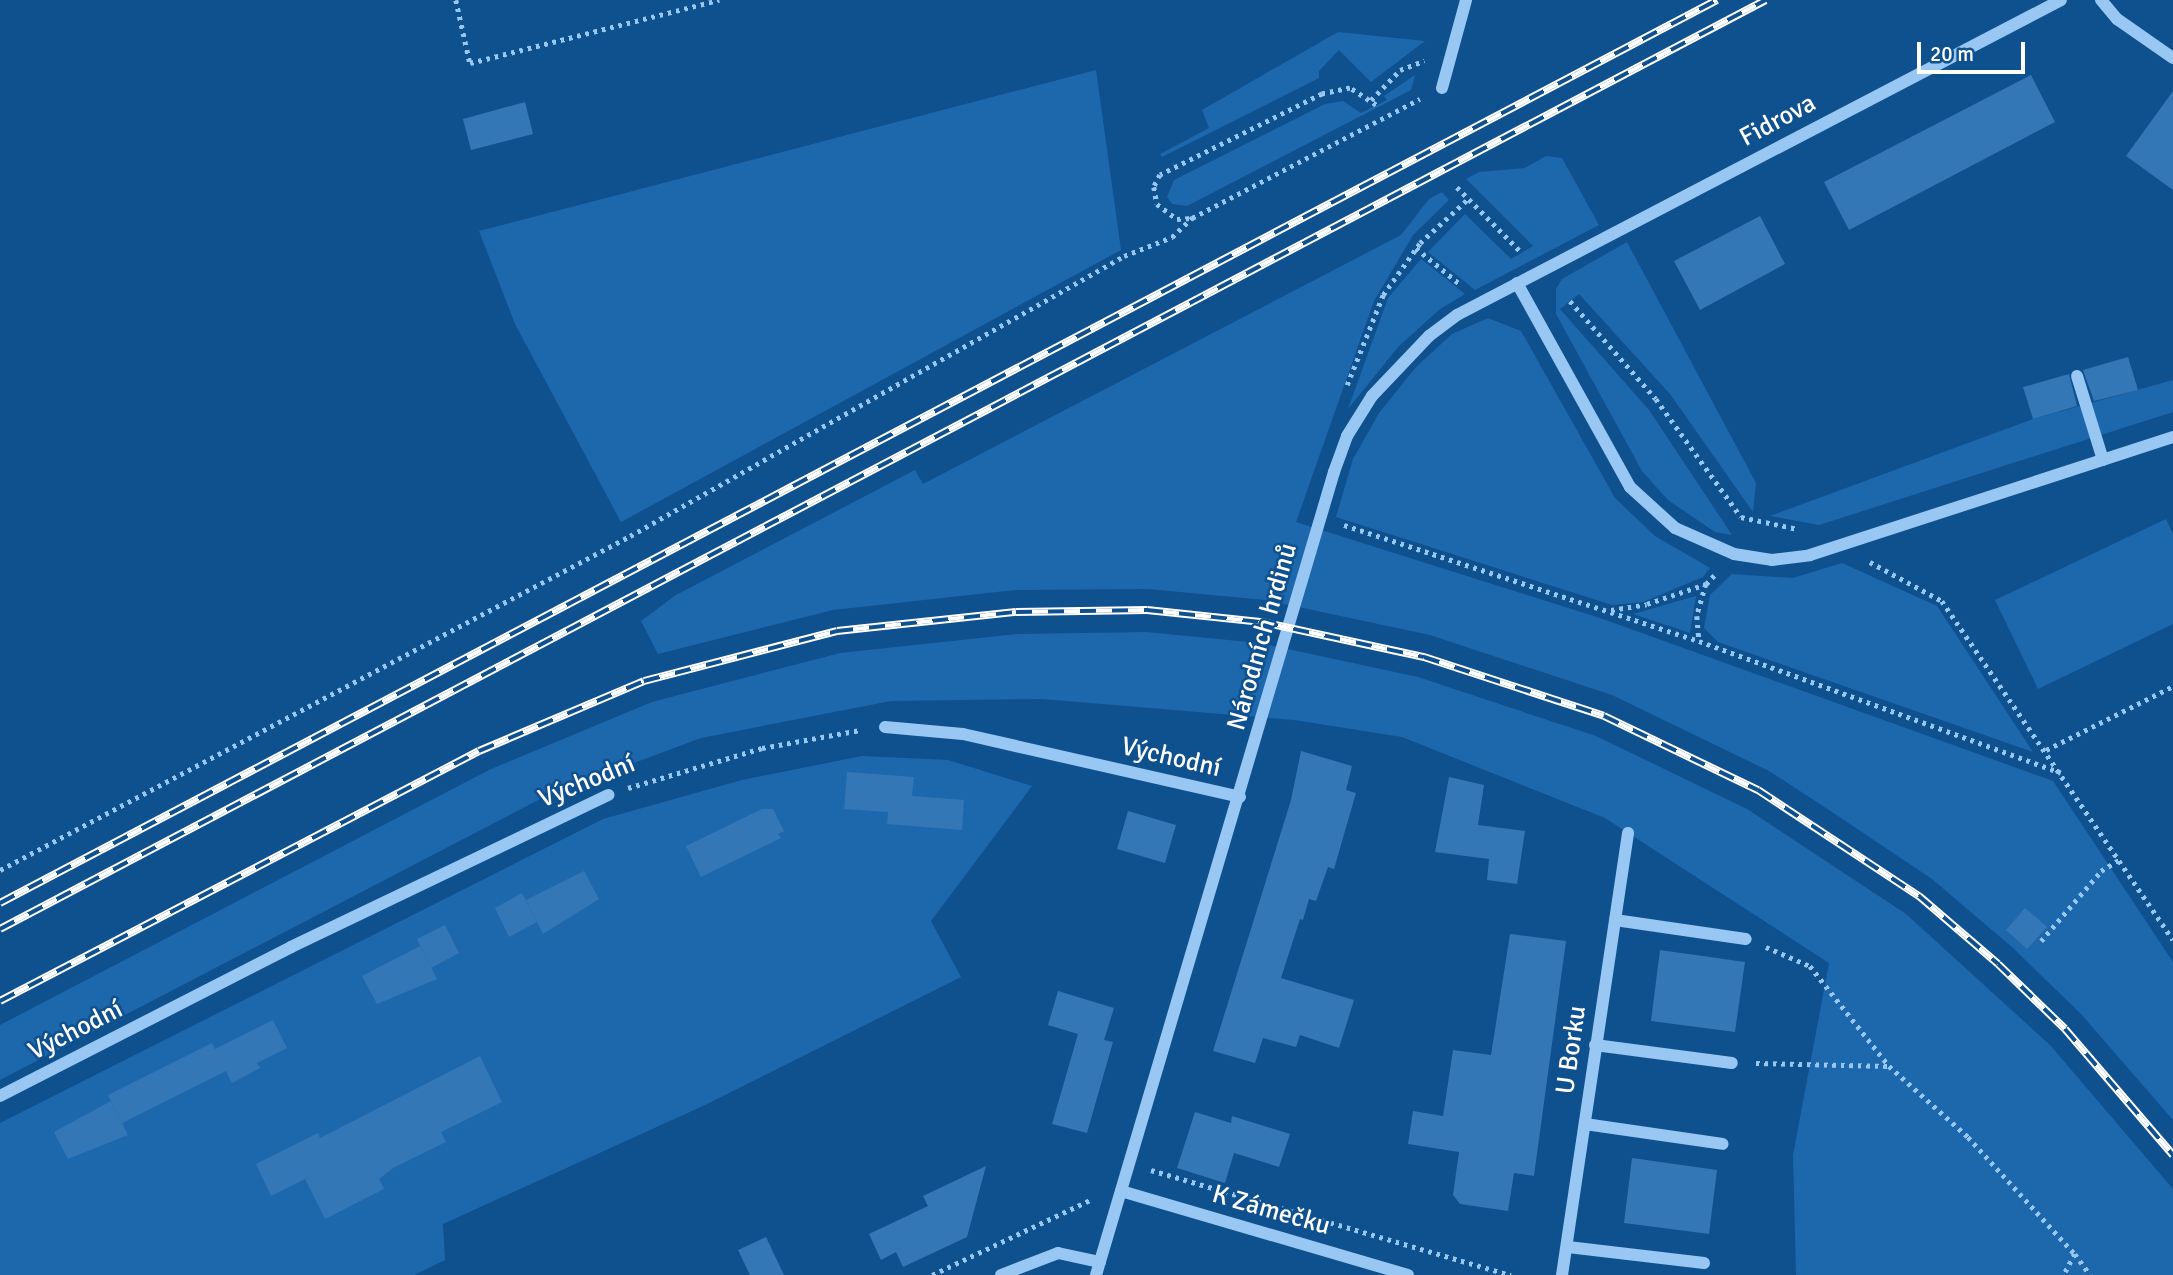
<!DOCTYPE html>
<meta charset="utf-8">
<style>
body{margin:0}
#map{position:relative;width:2173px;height:1275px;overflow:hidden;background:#0f508f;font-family:Signika,sans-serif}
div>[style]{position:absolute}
.green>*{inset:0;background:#1d68ad}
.building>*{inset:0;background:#3377b7}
.path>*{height:4.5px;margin-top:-2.25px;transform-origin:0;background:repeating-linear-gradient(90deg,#98c7f3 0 3.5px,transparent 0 8.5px)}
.minor>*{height:12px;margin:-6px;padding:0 6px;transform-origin:6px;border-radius:6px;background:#98c7f3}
.rail>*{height:8px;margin-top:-4px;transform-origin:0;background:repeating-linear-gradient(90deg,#0f508f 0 16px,#fff 0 32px);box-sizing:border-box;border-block:2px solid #fff}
span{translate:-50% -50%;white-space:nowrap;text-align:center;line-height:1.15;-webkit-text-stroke:5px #0f508f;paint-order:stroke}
.street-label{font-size:26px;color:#fff}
.scale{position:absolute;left:1917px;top:42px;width:108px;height:32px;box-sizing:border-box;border:4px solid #fff;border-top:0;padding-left:9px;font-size:21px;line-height:24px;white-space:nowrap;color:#fff;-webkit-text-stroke:5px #0f508f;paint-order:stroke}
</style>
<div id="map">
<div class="green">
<div style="clip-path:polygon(1338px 32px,1425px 41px,1371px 82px,1339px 50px,1319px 71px,1319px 78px,1162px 157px,1160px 154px,1209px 128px,1202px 110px)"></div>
<div style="clip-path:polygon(1096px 70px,1121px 250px,621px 522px,515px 324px,479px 231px)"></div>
<div style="clip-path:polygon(1415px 75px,1411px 90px,1187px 206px,1172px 204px,1167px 197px,1174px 180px,1325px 104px,1343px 101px,1361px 113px,1387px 100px,1384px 96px)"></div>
<div style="clip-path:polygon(1546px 156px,1562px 158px,1599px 225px,1475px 290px,1428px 252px,1465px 214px,1511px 259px,1533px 246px,1466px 179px,1479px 172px,1525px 168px)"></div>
<div style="clip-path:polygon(1442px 192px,1449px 200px,1413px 235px,1374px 301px,1296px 522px,1600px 618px,2053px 781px,2173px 962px,2173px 1120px,2081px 1014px,2013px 948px,1932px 879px,1832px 812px,1769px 771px,1612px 695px,1430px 635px,1265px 600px,1148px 589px,1015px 590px,833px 610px,658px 654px,641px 621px,676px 595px,915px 470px,923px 484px,1401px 235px,1429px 199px)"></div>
<div style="clip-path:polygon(1627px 242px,1756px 483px,1753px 512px,1670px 394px,1579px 294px,1560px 309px,1649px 410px,1732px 535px,1715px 532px,1668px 500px,1642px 471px,1556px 314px,1556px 289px,1562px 279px)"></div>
<div style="clip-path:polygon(1421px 259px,1465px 294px,1440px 309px,1398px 347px,1348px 409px,1388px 298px)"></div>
<div style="clip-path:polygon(1488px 318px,1521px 331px,1615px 498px,1655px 536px,1710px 568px,1703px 577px,1643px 602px,1612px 605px,1336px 517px,1353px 459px,1379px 413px,1416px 367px,1452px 334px)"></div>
<div style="clip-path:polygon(2173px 380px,2173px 412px,1819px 525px,1770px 516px,2033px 419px)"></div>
<div style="clip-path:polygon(2166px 519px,2173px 534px,2173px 624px,2038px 689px,1995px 600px)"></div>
<div style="clip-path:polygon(1842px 563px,1937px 606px,2033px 752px,1718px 642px,1704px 628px,1710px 595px,1732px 574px,1793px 578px)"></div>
<div style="clip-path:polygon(1696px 596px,1690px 633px,1633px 614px)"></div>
<div style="clip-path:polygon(1146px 632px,1259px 643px,1418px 677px,1596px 736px,1747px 809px,1906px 914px,2050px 1045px,2173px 1189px,2173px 1275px,1796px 1275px,1793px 1155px,1829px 963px,1605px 818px,1402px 737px,1294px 720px,1043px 699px,891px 701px,701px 738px,548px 795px,0 1080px,0 1025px,489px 770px,652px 702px,840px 653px,1017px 634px)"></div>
<div style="clip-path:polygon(862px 756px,948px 760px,1032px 786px,931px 921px,961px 977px,703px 1106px,443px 1224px,445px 1260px,414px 1275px,0 1275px,0 1123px,603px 819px,742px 780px)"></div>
</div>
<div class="building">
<div style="clip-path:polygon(2031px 75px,2055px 122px,1849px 230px,1824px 182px)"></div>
<div style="clip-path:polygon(2173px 91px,2173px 190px,2126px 156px)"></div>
<div style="clip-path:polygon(525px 102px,533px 134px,471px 150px,463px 119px)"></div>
<div style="clip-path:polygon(1760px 216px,1785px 264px,1700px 310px,1674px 261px)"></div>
<div style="clip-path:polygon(2128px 357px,2138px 390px,2094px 401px,2083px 370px)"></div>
<div style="clip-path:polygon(2069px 374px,2077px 406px,2033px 419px,2023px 387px)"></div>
<div style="clip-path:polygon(1301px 751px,1352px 766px,1346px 790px,1356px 793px,1334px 869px,1328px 867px,1316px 901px,1309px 899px,1303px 920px,1300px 919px,1281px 978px,1354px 1000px,1339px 1048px,1300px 1035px,1296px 1047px,1263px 1038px,1255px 1063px,1213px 1051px,1291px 800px)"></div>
<div style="clip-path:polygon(847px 772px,914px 777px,912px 796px,964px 800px,962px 830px,887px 824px,888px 812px,844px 809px)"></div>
<div style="clip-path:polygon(1449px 777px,1484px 785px,1478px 825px,1525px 831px,1517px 884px,1487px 880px,1489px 859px,1435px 852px)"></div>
<div style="clip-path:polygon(762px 809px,773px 809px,784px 831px,778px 834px,781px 838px,701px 877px,686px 846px)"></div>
<div style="clip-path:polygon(1128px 811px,1176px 825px,1165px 863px,1117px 849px)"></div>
<div style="clip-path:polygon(584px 871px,599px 899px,543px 934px,526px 900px)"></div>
<div style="clip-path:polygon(522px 893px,537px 922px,509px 937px,495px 908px)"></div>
<div style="clip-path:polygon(2025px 908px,2047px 927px,2027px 949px,2006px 930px)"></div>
<div style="clip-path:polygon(445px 925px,459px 953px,431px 968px,417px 939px)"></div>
<div style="clip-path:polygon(1510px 934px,1566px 941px,1534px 1176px,1514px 1173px,1508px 1211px,1460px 1204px,1453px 1195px,1459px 1152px,1408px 1144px,1413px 1111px,1443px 1116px,1453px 1050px,1491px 1055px)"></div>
<div style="clip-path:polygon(420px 946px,437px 979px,377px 1004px,362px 976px)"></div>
<div style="clip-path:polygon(1660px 950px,1745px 962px,1735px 1032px,1651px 1021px)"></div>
<div style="clip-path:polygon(1058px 991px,1114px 1008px,1104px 1040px,1113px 1042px,1087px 1133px,1052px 1124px,1078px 1034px,1048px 1025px)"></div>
<div style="clip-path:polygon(273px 1020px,287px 1048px,257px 1063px,260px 1068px,232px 1083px,226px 1071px,122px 1123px,108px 1095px,212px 1043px,215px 1049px)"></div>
<div style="clip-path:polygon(480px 1056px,502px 1102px,441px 1132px,446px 1142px,393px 1168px,379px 1179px,384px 1189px,325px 1219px,305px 1179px,271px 1196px,256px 1164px,318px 1133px,320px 1138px)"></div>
<div style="clip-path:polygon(111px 1101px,128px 1135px,68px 1159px,54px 1132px)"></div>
<div style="clip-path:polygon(1195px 1112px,1231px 1123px,1232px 1116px,1290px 1134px,1279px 1167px,1234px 1153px,1225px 1183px,1177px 1168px)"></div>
<div style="clip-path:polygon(1632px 1158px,1717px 1170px,1709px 1234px,1624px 1223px)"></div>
<div style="clip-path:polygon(986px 1166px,967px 1237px,903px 1267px,896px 1252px,881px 1260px,869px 1234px,928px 1206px,923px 1196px)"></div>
<div style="clip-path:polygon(766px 1237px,784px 1275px,750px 1275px,738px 1250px)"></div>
</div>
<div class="path">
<div style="left:456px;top:0;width:65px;rotate:77.5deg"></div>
<div style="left:470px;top:63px;width:257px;rotate:-14.2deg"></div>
<div style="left:1371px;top:100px;width:42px;rotate:-46deg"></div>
<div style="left:1400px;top:70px;width:26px;rotate:-21deg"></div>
<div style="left:1376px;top:105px;width:31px;rotate:-147deg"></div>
<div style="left:1350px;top:88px;width:29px;rotate:168deg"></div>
<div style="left:1322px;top:94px;width:181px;rotate:153.4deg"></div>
<div style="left:1160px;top:175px;width:13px;rotate:117deg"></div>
<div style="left:1154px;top:187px;width:17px;rotate:80deg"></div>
<div style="left:1157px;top:204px;width:25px;rotate:37deg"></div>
<div style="left:1177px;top:219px;width:15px;rotate:-4deg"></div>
<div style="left:1192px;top:218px;width:257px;rotate:-27.6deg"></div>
<div style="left:1457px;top:187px;width:91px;rotate:45.4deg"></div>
<div style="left:1416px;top:248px;width:58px;rotate:39.4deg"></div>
<div style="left:1570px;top:301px;width:130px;rotate:48.7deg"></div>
<div style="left:1656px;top:399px;width:145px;rotate:54.2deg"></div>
<div style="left:1741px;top:517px;width:58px;rotate:11.9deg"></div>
<div style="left:1347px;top:385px;width:97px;rotate:-68.2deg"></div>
<div style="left:1383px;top:295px;width:64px;rotate:-54.6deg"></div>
<div style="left:1420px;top:243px;width:65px;rotate:-42.5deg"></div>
<div style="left:1344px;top:525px;width:373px;rotate:18.1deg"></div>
<div style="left:1699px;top:641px;width:385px;rotate:20deg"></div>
<div style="left:1870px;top:562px;width:82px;rotate:28.4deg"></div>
<div style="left:1942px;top:601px;width:410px;rotate:55.7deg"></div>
<div style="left:1706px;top:584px;width:16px;rotate:-47deg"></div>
<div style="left:1611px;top:610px;width:36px;rotate:-9deg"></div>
<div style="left:1647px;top:604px;width:62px;rotate:-18.7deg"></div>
<div style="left:1706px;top:584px;width:33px;rotate:106deg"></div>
<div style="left:1697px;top:616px;width:25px;rotate:85deg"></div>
<div style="left:2046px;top:750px;width:142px;rotate:-26.7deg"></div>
<div style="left:628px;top:788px;width:140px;rotate:-16.6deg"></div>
<div style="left:762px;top:748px;width:100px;rotate:-10.4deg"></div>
<div style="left:0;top:870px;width:713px;rotate:-27.93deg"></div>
<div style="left:630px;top:536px;width:568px;rotate:-29.54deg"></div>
<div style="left:1124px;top:256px;width:52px;rotate:-21.6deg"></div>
<div style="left:1172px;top:237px;width:28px;rotate:-44deg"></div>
<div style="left:2041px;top:941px;width:92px;rotate:-49.4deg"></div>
<div style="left:2101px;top:871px;width:22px;rotate:-32deg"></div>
<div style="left:1766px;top:947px;width:48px;rotate:23.4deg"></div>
<div style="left:1810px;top:966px;width:127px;rotate:51.7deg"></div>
<div style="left:1756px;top:1063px;width:133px;rotate:1.3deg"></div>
<div style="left:1889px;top:1066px;width:106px;rotate:41.9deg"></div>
<div style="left:1968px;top:1137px;width:159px;rotate:47.6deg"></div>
<div style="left:2075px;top:1254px;width:24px;rotate:118deg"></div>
<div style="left:1151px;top:1170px;width:375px;rotate:16.3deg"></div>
<div style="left:2075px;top:1254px;width:26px;rotate:54deg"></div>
<div style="left:932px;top:1275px;width:175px;rotate:-25.4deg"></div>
</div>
<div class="minor">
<div style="left:2101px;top:0;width:25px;rotate:50deg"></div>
<div style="left:2117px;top:19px;width:68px;rotate:34.9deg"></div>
<div style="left:1442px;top:88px;width:91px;rotate:-74.7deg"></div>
<div style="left:1517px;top:283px;width:233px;rotate:61deg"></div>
<div style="left:1630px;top:487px;width:61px;rotate:42.3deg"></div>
<div style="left:1675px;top:528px;width:64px;rotate:23.8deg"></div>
<div style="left:1734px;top:554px;width:38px;rotate:9deg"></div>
<div style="left:1772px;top:560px;width:38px;rotate:-7deg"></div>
<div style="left:1810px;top:555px;width:382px;rotate:-18deg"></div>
<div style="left:2077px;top:376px;width:88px;rotate:72.8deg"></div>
<div style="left:885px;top:727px;width:78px;rotate:5.1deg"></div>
<div style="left:963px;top:734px;width:284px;rotate:12.8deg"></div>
<div style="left:1615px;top:920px;width:132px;rotate:8.3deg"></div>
<div style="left:1595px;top:1045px;width:138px;rotate:7.5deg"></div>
<div style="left:0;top:1096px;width:327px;rotate:-27.1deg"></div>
<div style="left:291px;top:947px;width:352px;rotate:-25.6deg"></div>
<div style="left:1585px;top:1124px;width:139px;rotate:8.2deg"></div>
<div style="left:1121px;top:1191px;width:299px;rotate:16.3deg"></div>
<div style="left:1568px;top:1247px;width:137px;rotate:6.7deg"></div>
<div style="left:1001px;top:1275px;width:61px;rotate:-21.1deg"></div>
<div style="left:1058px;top:1253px;width:43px;rotate:12.1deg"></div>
<div style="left:1096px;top:1275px;width:838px;rotate:-73.49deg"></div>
<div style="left:1334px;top:472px;width:38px;rotate:-70deg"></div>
<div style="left:1347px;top:436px;width:47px;rotate:-58deg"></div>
<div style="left:1372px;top:396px;width:83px;rotate:-46.5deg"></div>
<div style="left:1429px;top:336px;width:35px;rotate:-37deg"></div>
<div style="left:1457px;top:315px;width:681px;rotate:-27.54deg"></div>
<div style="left:1562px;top:1275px;width:447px;rotate:-81.5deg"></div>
</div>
<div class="rail">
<div style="left:0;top:903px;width:1940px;rotate:-27.74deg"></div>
<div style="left:0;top:929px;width:1995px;rotate:-27.75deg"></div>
<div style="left:0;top:1001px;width:540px;rotate:-27.56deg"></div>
<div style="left:479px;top:751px;width:179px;rotate:-23deg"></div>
<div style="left:644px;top:681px;width:199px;rotate:-14.5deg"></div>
<div style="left:837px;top:631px;width:180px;rotate:-6.1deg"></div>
<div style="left:1016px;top:612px;width:131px;rotate:-0.9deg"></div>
<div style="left:1147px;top:610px;width:116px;rotate:6deg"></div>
<div style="left:1262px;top:622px;width:166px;rotate:12.2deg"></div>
<div style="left:1424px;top:657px;width:189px;rotate:18.1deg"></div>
<div style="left:1604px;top:716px;width:171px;rotate:25.7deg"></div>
<div style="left:1758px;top:790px;width:193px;rotate:33.4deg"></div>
<div style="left:1919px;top:896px;width:104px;rotate:40.7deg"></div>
<div style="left:1998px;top:964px;width:93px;rotate:44.1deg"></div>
<div style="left:2065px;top:1029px;width:166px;rotate:49.4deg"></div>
</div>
<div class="street-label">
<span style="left:1778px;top:121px;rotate:-28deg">Fidrova</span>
<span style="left:1263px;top:637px;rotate:-74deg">Národních hrdinů</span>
<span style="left:1171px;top:758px;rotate:13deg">Východní</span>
<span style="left:587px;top:782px;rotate:-22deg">Východní</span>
<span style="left:76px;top:1031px;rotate:-27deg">Východní</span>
<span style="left:1572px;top:1050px;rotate:-82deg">U Borku</span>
<span style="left:1271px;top:1211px;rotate:16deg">K Zámečku</span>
</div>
<div class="scale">20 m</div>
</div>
